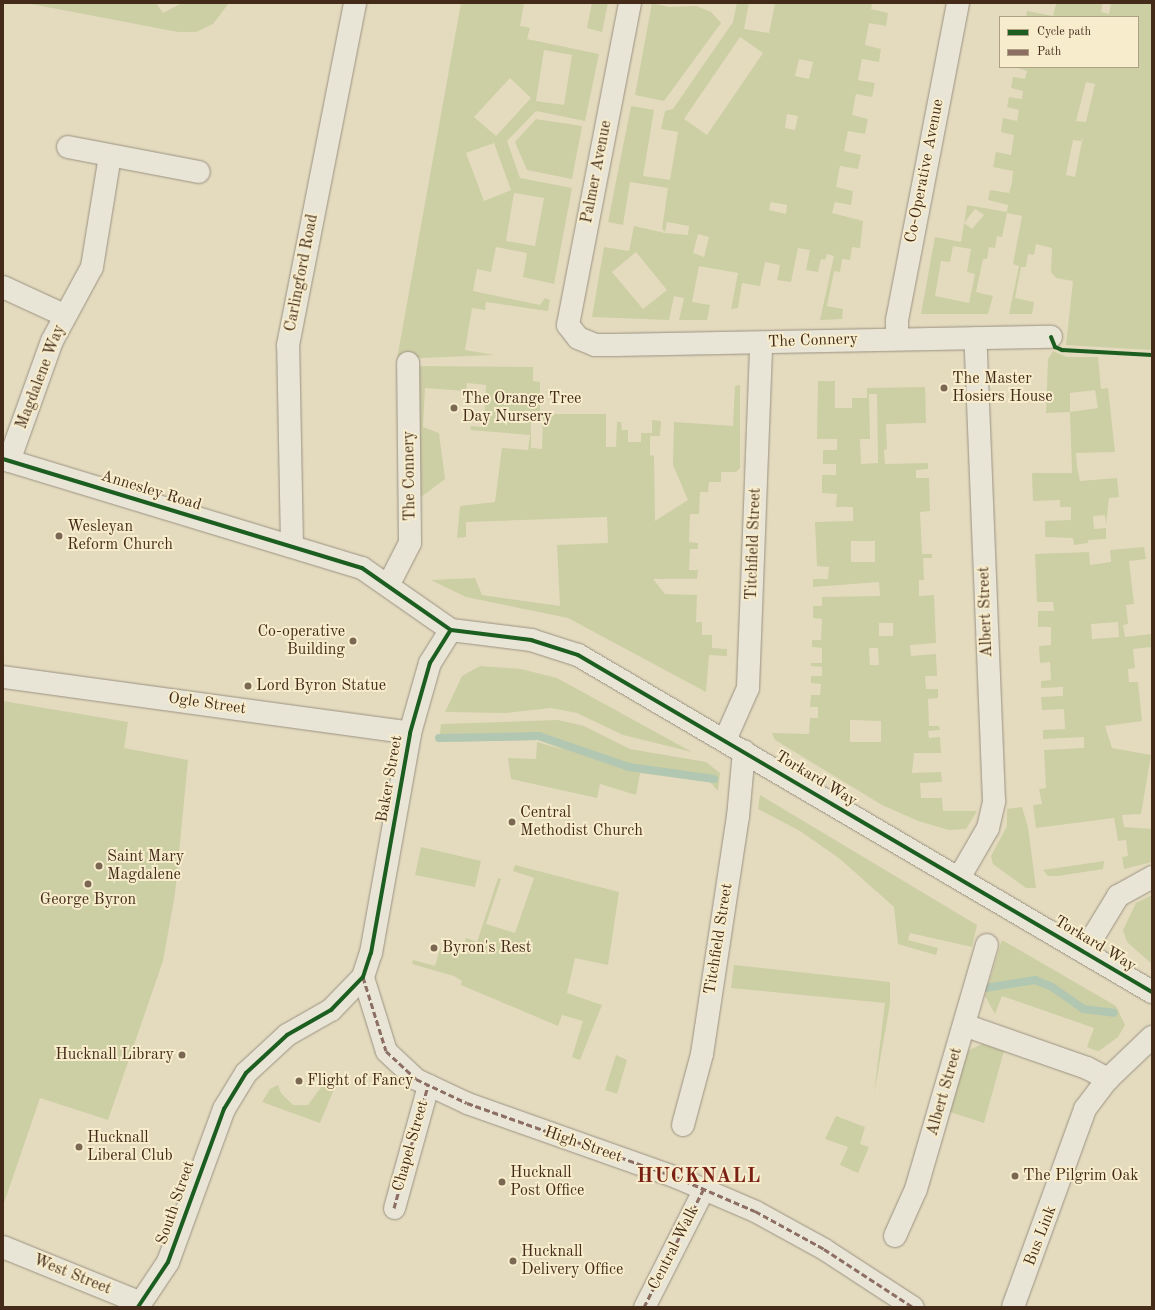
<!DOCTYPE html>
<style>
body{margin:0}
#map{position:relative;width:1155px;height:1310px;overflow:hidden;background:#e4dbbf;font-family:"Old Standard TT",serif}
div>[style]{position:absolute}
.green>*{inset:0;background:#cccea4}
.stream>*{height:8px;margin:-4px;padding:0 4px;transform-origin:4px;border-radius:4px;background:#b1c7b2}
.roads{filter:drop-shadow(0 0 1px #9b9281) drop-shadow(0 0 1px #9b9281)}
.pedestrian>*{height:21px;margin:-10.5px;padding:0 10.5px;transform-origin:10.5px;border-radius:10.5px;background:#e8e4d6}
.minor>*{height:22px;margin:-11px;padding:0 11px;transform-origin:11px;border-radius:11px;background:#e8e4d6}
.tertiary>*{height:22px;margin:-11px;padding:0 11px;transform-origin:11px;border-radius:11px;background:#e8e4d6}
.quiet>*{height:3px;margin-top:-1.5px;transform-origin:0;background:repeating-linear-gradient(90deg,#8d6e63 0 6px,transparent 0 9px)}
.cycleway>*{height:4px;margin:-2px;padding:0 2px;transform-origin:2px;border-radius:2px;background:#1b5e20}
.dots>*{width:11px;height:11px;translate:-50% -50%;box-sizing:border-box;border:2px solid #f7edcc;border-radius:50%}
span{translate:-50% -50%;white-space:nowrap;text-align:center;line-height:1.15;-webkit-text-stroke:4px #f7edcc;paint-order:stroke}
.street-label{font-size:16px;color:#432a19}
.poi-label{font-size:16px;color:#432a19}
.left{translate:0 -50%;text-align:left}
.right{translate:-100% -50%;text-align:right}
.district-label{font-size:20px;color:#7a1f14;font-weight:700;letter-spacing:1px}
.frame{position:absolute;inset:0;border:4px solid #432a19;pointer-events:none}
.legend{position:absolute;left:999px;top:16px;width:140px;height:52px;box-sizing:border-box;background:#f7edcc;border:1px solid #af9f84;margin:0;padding:5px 7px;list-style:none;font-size:12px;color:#432a19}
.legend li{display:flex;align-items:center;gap:8px;height:20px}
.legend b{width:20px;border:1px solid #af9f84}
</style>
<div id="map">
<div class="green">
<div style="clip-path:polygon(26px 3px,156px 3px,163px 13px,182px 3px,229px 3px,213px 24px,196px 32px,178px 32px)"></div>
<div style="clip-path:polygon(evenodd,461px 3px,524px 3px,520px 26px,530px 28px,527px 39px,599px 54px,585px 121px,536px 111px,507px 141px,520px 178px,572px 188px,554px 284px,523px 277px,527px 253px,496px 247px,491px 272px,477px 269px,473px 291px,540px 305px,545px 298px,550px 300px,548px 311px,486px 302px,485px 310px,472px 308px,465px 350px,495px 355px,397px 359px,461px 3px,544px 50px,572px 55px,564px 105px,536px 101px,544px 50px,461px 3px,510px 78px,531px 98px,496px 136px,474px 117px,510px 78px,461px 3px,494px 143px,511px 190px,484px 201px,466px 153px,494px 143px,461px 3px,514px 193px,544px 198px,535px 246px,506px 241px,514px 193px)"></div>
<div style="clip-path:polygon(592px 3px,608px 3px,602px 32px,587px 28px)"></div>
<div style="clip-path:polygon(652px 3px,669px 7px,696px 6px,711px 12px,721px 23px,664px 101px,635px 95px)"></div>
<div style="clip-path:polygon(evenodd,737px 3px,749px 3px,744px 29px,769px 33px,775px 3px,872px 3px,871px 9px,888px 13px,886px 26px,869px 23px,865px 45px,881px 49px,879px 62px,862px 59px,858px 80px,875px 83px,872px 97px,856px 94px,852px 115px,868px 119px,865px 134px,848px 131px,844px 151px,861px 155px,858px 169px,840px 166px,836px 187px,853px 191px,851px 205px,835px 202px,832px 213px,863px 221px,860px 248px,852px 247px,850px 260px,842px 259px,840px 272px,834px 271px,827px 306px,843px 309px,842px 319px,820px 320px,834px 256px,827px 254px,825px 260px,821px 259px,818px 272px,806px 270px,810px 250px,798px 248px,791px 282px,777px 280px,780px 265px,765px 262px,760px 286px,742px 283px,738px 308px,731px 309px,738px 273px,699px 266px,692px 302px,710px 305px,707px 320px,679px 320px,684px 298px,674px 296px,669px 320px,592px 317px,604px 247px,629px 251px,634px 226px,665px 233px,688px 235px,689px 226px,667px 222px,665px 232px,662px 229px,668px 188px,630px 182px,623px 225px,608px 222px,631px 106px,654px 110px,643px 176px,670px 180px,678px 132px,661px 129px,665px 111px,673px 109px,733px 22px,737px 3px,740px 37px,763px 53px,707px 135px,684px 119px,740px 37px,737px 3px,799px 59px,813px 62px,809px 79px,795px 76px,799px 59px,737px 3px,787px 114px,798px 116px,795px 130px,785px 128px,787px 114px,737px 3px,771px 202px,787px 205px,786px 214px,769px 210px,771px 202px,737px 3px,698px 234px,709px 237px,704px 257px,693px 253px,698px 234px,737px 3px,636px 252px,667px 290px,643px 309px,612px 272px,636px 252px)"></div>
<div style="clip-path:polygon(evenodd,1051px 3px,1103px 3px,1101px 12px,1109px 14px,1111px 3px,1152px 3px,1152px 350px,1066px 345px,1073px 281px,1056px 278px,1051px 272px,1052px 248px,1036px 244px,1034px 255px,1028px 254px,1026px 267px,1021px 267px,1015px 298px,1034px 302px,1032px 314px,1009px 314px,1019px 266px,1013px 264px,1022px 216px,1007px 213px,1002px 237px,997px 236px,995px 248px,989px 247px,987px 259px,983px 259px,976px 292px,993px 296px,988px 314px,921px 314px,935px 237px,961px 242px,967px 205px,1007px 212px,1008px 205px,988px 200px,990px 190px,1009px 193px,1012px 183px,1013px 171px,993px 167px,996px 152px,1011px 155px,1014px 135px,1001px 132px,1003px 118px,1017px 121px,1019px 110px,1007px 107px,1009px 97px,1022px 99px,1023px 91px,1011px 88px,1013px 77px,1025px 79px,1027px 71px,1015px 67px,1138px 67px,1138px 17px,1026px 17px,1027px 11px,1053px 16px,1056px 4px,1051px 3px,1086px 82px,1095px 84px,1086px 122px,1076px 121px,1086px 82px,1051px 3px,1083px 136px,1075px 177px,1066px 175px,1073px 140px,1081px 141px,1083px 136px,1051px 3px,975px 209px,984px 215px,972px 229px,964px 223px,975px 209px,1051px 3px,953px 246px,971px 249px,967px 272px,975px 274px,969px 303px,935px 296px,941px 261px,950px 262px,953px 246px)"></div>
<div style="clip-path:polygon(536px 119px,582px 126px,572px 179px,527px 170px,515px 142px)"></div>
<div style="clip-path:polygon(evenodd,1053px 351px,1067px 357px,1098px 357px,1101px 389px,1108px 388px,1115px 452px,1076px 453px,1077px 467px,1080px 481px,1117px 478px,1119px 497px,1109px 498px,1106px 525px,1105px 515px,1093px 516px,1094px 529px,1106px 528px,1106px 539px,1088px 540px,1088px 543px,1074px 545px,1073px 538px,1045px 537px,1045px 521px,1071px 520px,1071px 507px,1060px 507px,1060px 500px,1033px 501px,1032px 473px,1072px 473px,1070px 412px,1046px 413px,1048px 359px,1053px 351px,1095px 390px,1098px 408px,1070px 412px,1070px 393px,1095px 390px)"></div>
<div style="clip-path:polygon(evenodd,411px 366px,533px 367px,533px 381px,540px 382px,540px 414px,606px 414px,606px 447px,616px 447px,617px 422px,621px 422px,622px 430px,628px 430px,628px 442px,641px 442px,641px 433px,652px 433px,652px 420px,661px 421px,660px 436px,650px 436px,650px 455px,654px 456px,655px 521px,688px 500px,673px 465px,674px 422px,733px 426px,735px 386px,740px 385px,740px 468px,736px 472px,721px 472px,721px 482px,709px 482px,708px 492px,700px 492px,699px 514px,690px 514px,689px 542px,698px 543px,698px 549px,690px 549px,689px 570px,698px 570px,697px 579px,653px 579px,665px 594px,697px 595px,696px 622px,702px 622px,702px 635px,712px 635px,712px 648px,727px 649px,727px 656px,709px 655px,706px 692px,568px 618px,466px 597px,431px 580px,475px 578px,482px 595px,560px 606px,557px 545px,608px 543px,607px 517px,466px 522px,466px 537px,457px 538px,460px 506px,495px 502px,502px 448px,528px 450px,530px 435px,470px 430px,471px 426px,484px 427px,486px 385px,467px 383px,466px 391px,425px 388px,423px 427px,439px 433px,445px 479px,421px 497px,414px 496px,411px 366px,531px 418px,543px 418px,542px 449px,531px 448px,531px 418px)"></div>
<div style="clip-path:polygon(evenodd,818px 381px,835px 381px,835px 408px,852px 408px,852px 398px,867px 398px,867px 388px,925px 387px,926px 423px,886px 424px,887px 449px,884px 450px,885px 464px,928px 463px,928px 469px,916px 470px,916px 478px,929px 478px,930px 511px,920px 512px,922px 554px,932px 554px,932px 558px,923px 558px,924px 580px,919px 580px,919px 596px,934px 595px,936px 643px,910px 645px,911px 656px,936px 654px,937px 676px,925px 676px,926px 689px,938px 689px,938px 698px,928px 699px,929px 726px,939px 726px,940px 730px,928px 731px,929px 738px,940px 737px,941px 753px,914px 753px,912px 773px,941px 772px,942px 782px,920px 783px,921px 798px,942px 798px,943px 811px,977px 811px,966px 829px,949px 830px,918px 821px,882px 805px,775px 740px,772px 733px,809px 734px,810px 718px,818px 718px,818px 707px,810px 707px,811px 695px,820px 695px,821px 684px,811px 683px,811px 676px,822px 676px,822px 667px,811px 666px,811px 663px,822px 663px,822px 648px,812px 647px,812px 640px,821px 640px,822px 619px,813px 618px,813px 606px,822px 606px,822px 597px,880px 596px,879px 582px,813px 587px,813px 579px,828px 579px,829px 567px,817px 566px,815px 522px,853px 521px,853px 507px,836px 507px,837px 494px,822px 493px,822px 475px,836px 475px,836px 464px,823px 464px,823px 450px,837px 450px,837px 439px,817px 439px,818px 381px,869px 394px,877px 394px,878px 463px,861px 464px,860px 439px,870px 439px,869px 394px,818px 381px,851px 541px,875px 541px,875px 562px,851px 562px,851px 541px,818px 381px,879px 623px,893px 623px,893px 636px,879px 636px,879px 623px,818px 381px,869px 648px,878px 648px,879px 665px,870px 665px,869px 648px,818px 381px,850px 720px,881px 721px,881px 742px,850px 742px,850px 720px)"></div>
<div style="clip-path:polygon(evenodd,1144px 547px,1146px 559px,1129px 561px,1134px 604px,1126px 605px,1128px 624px,1123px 625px,1125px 637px,1152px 634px,1152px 647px,1133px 649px,1135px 668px,1128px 669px,1129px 682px,1138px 682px,1142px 721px,1105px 726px,1112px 748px,1151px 755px,1141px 814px,1122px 815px,1124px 827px,1152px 829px,1152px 862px,1124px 869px,1122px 857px,1128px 856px,1126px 840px,1118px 841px,1114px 818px,1036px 828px,1033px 805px,1042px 804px,1039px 789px,1046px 788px,1044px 750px,1084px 748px,1084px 737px,1043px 739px,1043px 730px,1065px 729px,1064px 709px,1042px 710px,1041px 697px,1063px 696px,1063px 687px,1041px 688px,1041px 681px,1051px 680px,1050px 662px,1040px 663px,1039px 646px,1051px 645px,1051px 627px,1038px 627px,1038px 611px,1054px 611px,1053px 602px,1037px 602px,1035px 554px,1089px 552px,1090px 565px,1111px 562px,1110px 550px,1144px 547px,1118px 622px,1119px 637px,1092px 639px,1091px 624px,1118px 622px)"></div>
<div style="clip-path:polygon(480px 666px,521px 669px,557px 678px,692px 752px,623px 735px,577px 713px,551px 708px,506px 713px,445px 712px,462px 676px)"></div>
<div style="clip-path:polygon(3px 701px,128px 722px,124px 748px,188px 760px,175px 894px,163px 961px,108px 1120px,40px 1098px,3px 1206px)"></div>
<div style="clip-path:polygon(558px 720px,584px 726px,630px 749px,706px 762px,720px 773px,718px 791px,710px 782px,640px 773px,636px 795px,600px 784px,597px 798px,511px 779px,508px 758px,536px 759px,537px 742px,565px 750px,538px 740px,439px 742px,441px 724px)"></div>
<div style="clip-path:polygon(760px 795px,977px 925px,972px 947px,910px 933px,908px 940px,938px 948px,936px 955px,898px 944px,894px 907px,840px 859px,800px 831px,758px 809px)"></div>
<div style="clip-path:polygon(1022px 807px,1028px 827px,1036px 888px,1026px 888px,993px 864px,991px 856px,1007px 826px,1007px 809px)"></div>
<div style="clip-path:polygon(421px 847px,481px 861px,475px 887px,415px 875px)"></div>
<div style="clip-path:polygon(1104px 861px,1103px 869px,1058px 876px,1048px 876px,1043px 870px)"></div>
<div style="clip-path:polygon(515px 865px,619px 892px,608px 965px,575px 958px,567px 993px,602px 1005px,580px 1060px,572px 1057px,583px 1021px,562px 1015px,558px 1026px,461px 985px,462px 981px,454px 976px,412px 964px,413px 960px,435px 966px,440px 949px,462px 954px,466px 938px,477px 942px,498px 878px,501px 879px,486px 924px,515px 933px,534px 878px,513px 871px)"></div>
<div style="clip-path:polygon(1152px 895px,1152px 964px,1127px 942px,1123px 930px,1136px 903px)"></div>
<div style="clip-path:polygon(1002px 940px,1116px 1006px,1125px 1025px,1118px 1037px,1099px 1051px,1094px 1050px,1087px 1047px,1094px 1028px,1002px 996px,995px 1014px,985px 996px)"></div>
<div style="clip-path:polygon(734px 965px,890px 982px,890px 1004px,874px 1094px,885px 1003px,731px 988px)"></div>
<div style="clip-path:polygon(982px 1044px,1004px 1051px,984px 1123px,947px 1111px,959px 1055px)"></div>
<div style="clip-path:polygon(616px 1055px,627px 1060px,617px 1094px,605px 1090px)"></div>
<div style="clip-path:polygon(337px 1082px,320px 1123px,262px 1102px,270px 1089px,278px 1085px,281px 1093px,293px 1105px,308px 1105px,322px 1086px)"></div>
<div style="clip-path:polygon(836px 1116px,865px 1127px,860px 1144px,869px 1147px,858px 1173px,840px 1165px,848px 1147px,825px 1139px)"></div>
</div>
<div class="stream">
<div style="left:439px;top:738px;width:100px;rotate:-1.1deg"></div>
<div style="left:539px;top:736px;width:95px;rotate:19deg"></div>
<div style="left:629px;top:767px;width:86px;rotate:8deg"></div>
<div style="left:985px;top:988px;width:51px;rotate:-9.1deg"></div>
<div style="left:1035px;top:980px;width:18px;rotate:22deg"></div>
<div style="left:1052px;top:987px;width:38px;rotate:35deg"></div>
<div style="left:1083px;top:1009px;width:31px;rotate:7deg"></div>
</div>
<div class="roads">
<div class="pedestrian">
<div style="left:363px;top:977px;width:77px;rotate:72.7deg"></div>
<div style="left:386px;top:1051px;width:41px;rotate:43deg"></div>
<div style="left:416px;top:1079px;width:56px;rotate:25.2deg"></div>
<div style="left:467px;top:1103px;width:222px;rotate:19.5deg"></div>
<div style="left:676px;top:1177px;width:86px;rotate:23.3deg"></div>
<div style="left:755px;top:1211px;width:79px;rotate:28.8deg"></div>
<div style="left:824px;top:1249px;width:106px;rotate:33.1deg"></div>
<div style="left:394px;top:1208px;width:128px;rotate:-74.5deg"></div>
<div style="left:644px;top:1307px;width:133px;rotate:-63.2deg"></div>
</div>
<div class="minor">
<div style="left:630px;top:3px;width:328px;rotate:100.9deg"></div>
<div style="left:568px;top:325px;width:16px;rotate:52deg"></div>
<div style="left:578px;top:338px;width:18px;rotate:22deg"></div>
<div style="left:595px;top:345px;width:20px"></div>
<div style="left:615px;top:345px;width:436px;rotate:-1.1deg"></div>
<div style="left:68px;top:147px;width:133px;rotate:10.8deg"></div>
<div style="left:3px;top:287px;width:67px;rotate:24.7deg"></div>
<div style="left:897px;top:339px;width:19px;rotate:-90deg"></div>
<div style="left:897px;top:320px;width:323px;rotate:-79.1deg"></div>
<div style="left:9px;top:461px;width:127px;rotate:-70.3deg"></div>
<div style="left:52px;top:341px;width:84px;rotate:-61.6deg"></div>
<div style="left:92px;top:267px;width:112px;rotate:-80.8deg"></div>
<div style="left:292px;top:546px;width:201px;rotate:-91.1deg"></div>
<div style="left:288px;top:345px;width:349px;rotate:-78.9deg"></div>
<div style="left:389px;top:584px;width:46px;rotate:-62.9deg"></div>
<div style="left:410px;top:543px;width:180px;rotate:-90.6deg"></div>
<div style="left:3px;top:677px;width:411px;rotate:7.8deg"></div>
<div style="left:725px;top:740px;width:57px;rotate:-66.1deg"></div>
<div style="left:748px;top:688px;width:345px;rotate:-87.8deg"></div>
<div style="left:959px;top:878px;width:58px;rotate:-59.9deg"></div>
<div style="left:988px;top:828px;width:28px;rotate:-77deg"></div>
<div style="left:994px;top:801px;width:463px;rotate:-92.3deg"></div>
<div style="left:1084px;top:952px;width:66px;rotate:-58.7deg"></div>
<div style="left:1118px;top:896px;width:39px;rotate:-29deg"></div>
<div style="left:964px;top:1025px;width:130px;rotate:19.3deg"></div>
<div style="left:1087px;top:1068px;width:24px;rotate:28deg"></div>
<div style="left:683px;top:1125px;width:73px;rotate:-75deg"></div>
<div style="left:702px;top:1054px;width:240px;rotate:-81.4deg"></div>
<div style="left:738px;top:817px;width:66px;rotate:-84.8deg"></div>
<div style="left:895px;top:1236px;width:51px;rotate:-65.9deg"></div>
<div style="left:916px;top:1189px;width:254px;rotate:-73.8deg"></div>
<div style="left:1013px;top:1307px;width:211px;rotate:-70deg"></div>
<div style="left:1085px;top:1109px;width:38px;rotate:-53deg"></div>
<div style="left:1108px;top:1079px;width:61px;rotate:-43.7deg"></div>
</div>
<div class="tertiary">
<div style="left:3px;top:459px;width:375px;rotate:16.9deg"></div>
<div style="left:362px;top:568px;width:108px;rotate:34.9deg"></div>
<div style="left:451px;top:630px;width:81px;rotate:7.1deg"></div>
<div style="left:531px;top:640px;width:49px;rotate:17.7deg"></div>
<div style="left:578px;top:655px;width:666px;rotate:30.42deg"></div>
<div style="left:3px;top:1247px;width:149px;rotate:22.1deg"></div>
<div style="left:138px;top:1307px;width:54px;rotate:-56.3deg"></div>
<div style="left:168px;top:1262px;width:163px;rotate:-69.9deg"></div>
<div style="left:224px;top:1109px;width:42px;rotate:-58.6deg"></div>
<div style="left:246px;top:1073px;width:56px;rotate:-42.8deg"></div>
<div style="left:287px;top:1035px;width:51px;rotate:-29.6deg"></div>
<div style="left:331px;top:1010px;width:46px;rotate:-45.9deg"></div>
<div style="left:363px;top:977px;width:25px;rotate:-72deg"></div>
<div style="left:371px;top:953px;width:223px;rotate:-79.9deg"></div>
<div style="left:410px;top:733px;width:73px;rotate:-74.1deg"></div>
<div style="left:430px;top:663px;width:39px;rotate:-58deg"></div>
</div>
</div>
<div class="quiet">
<div style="left:363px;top:977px;width:77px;rotate:72.7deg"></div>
<div style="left:386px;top:1051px;width:41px;rotate:43deg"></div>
<div style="left:416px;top:1079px;width:56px;rotate:25.2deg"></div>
<div style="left:467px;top:1103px;width:222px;rotate:19.5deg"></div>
<div style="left:676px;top:1177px;width:86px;rotate:23.3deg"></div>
<div style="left:755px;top:1211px;width:79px;rotate:28.8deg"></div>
<div style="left:824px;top:1249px;width:106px;rotate:33.1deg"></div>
<div style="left:394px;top:1208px;width:128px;rotate:-74.5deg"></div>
<div style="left:644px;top:1307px;width:133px;rotate:-63.2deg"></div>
</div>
<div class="cycleway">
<div style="left:1051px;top:337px;width:11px;rotate:68deg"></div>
<div style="left:1055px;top:347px;width:8px;rotate:23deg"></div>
<div style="left:1062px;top:350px;width:90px;rotate:3.2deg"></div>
<div style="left:3px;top:459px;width:375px;rotate:16.9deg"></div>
<div style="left:362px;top:568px;width:108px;rotate:34.9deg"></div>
<div style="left:451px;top:630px;width:81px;rotate:7.1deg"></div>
<div style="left:531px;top:640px;width:49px;rotate:17.7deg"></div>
<div style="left:578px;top:655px;width:666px;rotate:30.42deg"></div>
<div style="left:138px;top:1307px;width:54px;rotate:-56.3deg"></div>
<div style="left:168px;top:1262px;width:163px;rotate:-69.9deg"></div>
<div style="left:224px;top:1109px;width:42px;rotate:-58.6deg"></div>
<div style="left:246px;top:1073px;width:56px;rotate:-42.8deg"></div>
<div style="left:287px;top:1035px;width:51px;rotate:-29.6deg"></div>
<div style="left:331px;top:1010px;width:46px;rotate:-45.9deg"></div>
<div style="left:363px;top:977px;width:25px;rotate:-72deg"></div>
<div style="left:371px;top:953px;width:223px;rotate:-79.9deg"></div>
<div style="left:410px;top:733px;width:73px;rotate:-74.1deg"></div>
<div style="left:430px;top:663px;width:39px;rotate:-58deg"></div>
</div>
<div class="dots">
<div style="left:944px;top:388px;background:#7b6853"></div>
<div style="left:454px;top:408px;background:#7b6853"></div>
<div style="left:59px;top:536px;background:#7b6853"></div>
<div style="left:353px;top:641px;background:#7b6853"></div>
<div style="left:248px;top:686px;background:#7b6853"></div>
<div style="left:512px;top:822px;background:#7b6853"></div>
<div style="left:99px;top:866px;background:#7b6853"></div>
<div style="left:88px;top:884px;background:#7b6853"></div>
<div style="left:434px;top:948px;background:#7b6853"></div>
<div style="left:182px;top:1055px;background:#7b6853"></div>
<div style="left:299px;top:1081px;background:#7b6853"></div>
<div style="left:79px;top:1147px;background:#7b6853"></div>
<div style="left:1015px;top:1176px;background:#7b6853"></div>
<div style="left:502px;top:1182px;background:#7b6853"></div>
<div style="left:513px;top:1261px;background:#7b6853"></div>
</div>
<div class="street-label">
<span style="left:925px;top:171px;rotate:-79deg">Co-Operative Avenue</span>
<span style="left:597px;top:172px;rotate:-79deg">Palmer Avenue</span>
<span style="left:302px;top:273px;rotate:-79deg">Carlingford Road</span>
<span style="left:813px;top:341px;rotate:-2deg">The Connery</span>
<span style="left:41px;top:377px;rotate:-69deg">Magdalene Way</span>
<span style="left:410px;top:476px;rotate:-91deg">The Connery</span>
<span style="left:151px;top:491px;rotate:17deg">Annesley Road</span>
<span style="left:754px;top:544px;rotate:-88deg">Titchfield Street</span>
<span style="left:986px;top:612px;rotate:-92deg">Albert Street</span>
<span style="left:207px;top:704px;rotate:8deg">Ogle Street</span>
<span style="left:390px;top:779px;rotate:-80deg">Baker Street</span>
<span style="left:816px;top:779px;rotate:31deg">Torkard Way</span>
<span style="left:719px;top:939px;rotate:-81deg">Titchfield Street</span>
<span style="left:1095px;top:944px;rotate:31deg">Torkard Way</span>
<span style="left:945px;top:1092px;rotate:-74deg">Albert Street</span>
<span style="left:583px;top:1145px;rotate:19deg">High Street</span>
<span style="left:411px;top:1146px;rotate:-74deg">Chapel Street</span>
<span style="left:176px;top:1203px;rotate:-71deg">South Street</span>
<span style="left:1041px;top:1236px;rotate:-69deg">Bus Link</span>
<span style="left:674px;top:1248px;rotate:-63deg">Central Walk</span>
<span style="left:72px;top:1275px;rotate:22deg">West Street</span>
</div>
<div class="poi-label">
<span class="left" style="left:952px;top:388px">The Master<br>Hosiers House</span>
<span class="left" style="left:462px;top:408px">The Orange Tree<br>Day Nursery</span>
<span class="left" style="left:67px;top:536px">Wesleyan<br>Reform Church</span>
<span class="right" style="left:345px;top:641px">Co-operative<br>Building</span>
<span class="left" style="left:256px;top:686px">Lord Byron Statue</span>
<span class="left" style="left:520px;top:822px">Central<br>Methodist Church</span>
<span class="left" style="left:107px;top:866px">Saint Mary<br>Magdalene</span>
<span style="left:88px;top:900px">George Byron</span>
<span class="left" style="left:442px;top:948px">Byron's Rest</span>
<span class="right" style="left:174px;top:1055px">Hucknall Library</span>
<span class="left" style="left:307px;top:1081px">Flight of Fancy</span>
<span class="left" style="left:87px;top:1147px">Hucknall<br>Liberal Club</span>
<span class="left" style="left:510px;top:1182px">Hucknall<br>Post Office</span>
<span class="left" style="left:1023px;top:1176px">The Pilgrim Oak</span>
<span class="left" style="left:521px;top:1261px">Hucknall<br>Delivery Office</span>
</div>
<div class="district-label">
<span style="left:699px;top:1177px">HUCKNALL</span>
</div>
<div class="frame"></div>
<ul class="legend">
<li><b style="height:5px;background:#1b5e20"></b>Cycle path</li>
<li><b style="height:5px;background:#8d6e63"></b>Path</li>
</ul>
</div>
